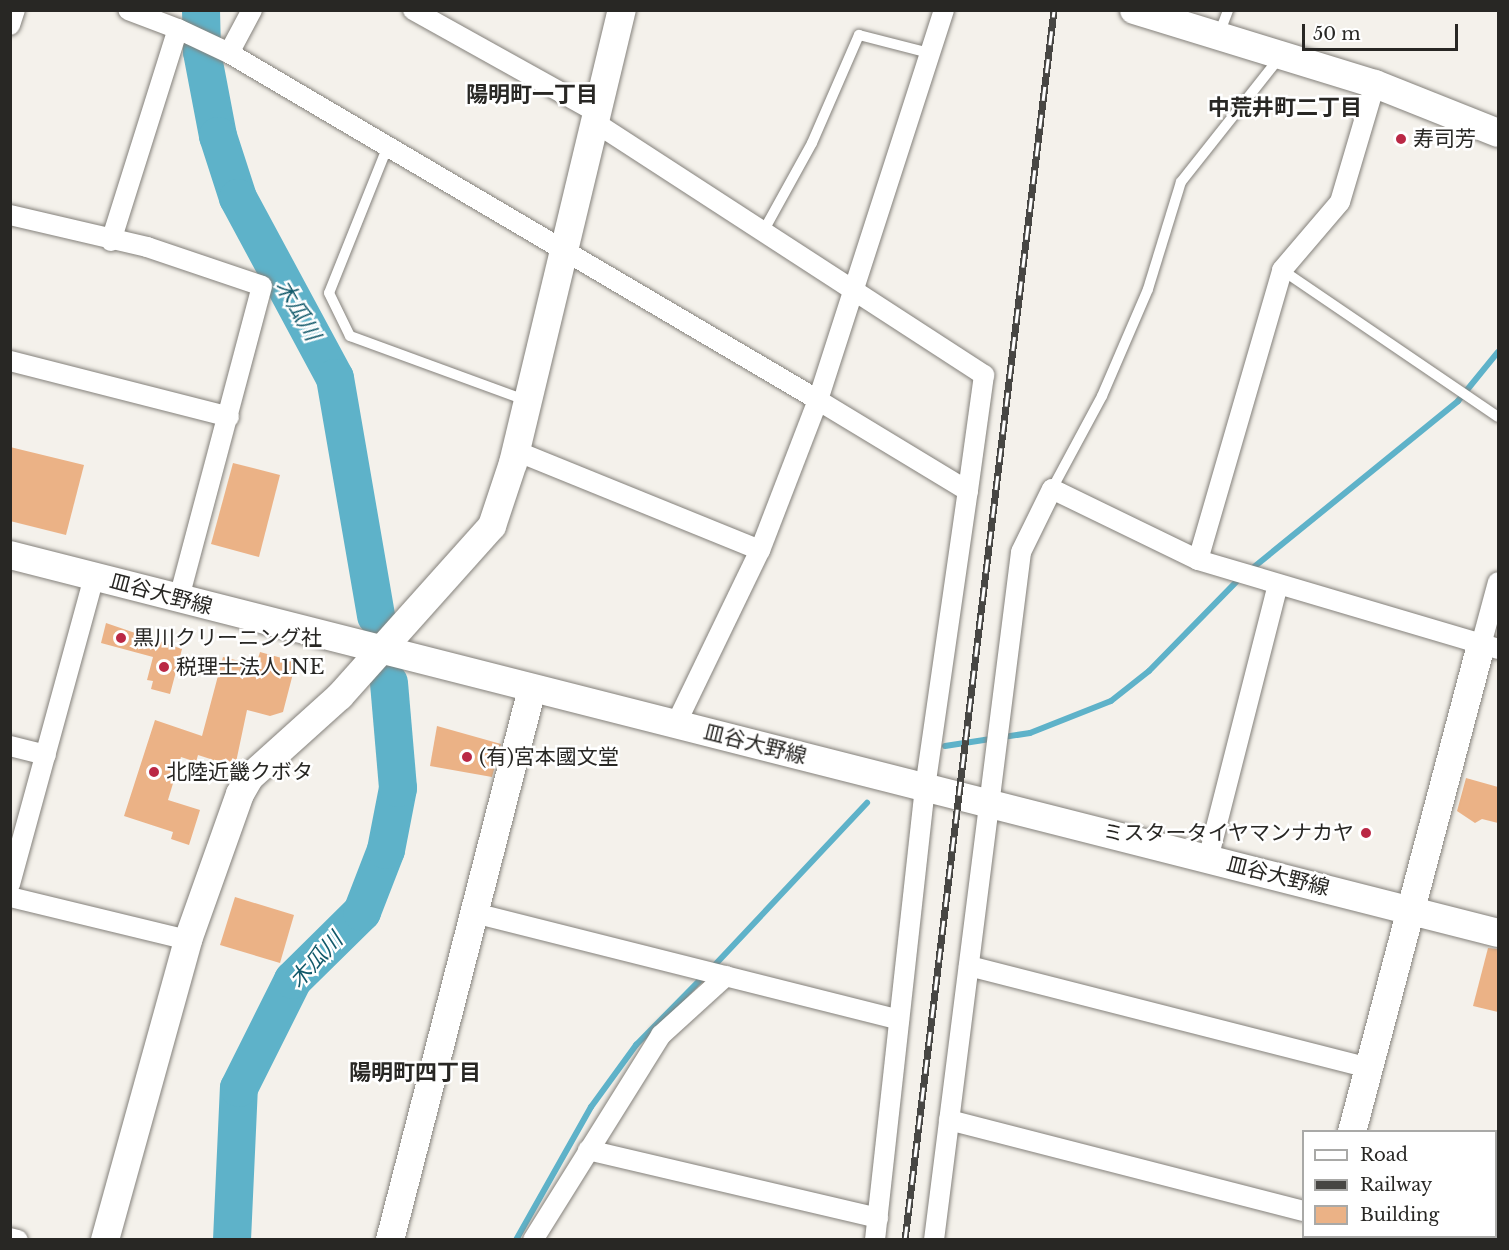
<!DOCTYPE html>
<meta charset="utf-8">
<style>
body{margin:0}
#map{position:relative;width:1509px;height:1250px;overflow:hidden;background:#f4f1eb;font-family:"Libre Baskerville","Noto Sans JP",serif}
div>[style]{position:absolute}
.stream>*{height:6px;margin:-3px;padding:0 3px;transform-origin:3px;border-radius:3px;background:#5eb2c9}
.river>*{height:38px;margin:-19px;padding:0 19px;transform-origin:19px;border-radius:19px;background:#5eb2c9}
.building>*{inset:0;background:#ebb286}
.roads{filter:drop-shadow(0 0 2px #84817b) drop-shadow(0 0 2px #84817b)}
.lane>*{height:10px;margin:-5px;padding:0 5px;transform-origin:5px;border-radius:5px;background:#fff}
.street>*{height:20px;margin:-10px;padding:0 10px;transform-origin:10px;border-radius:10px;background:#fff}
.secondary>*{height:28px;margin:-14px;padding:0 14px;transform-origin:14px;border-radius:14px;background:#fff}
.rail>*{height:7px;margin-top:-3.5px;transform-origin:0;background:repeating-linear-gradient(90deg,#fff 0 14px,#474643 0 28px);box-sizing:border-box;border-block:2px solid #474643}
.dots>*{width:16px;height:16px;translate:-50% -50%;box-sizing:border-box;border:3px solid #fff;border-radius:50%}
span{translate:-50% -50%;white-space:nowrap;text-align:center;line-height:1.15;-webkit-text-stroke:5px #fff;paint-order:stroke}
.poi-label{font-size:21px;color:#282724}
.left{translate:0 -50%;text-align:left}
.right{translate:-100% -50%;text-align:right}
.street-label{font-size:21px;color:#282724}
.neighbourhood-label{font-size:22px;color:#282724;font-weight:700}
.water-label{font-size:22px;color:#12596a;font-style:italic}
.frame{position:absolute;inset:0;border:12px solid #282724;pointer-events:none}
.legend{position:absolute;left:1302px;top:1130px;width:195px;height:108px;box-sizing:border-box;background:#fff;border:2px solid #a9a9a7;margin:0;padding:8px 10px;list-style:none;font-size:18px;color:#282724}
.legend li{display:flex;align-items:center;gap:12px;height:30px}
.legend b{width:30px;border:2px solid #a9a9a7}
.scale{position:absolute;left:1302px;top:24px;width:156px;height:27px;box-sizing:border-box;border:3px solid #282724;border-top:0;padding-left:8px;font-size:18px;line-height:21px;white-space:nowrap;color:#282724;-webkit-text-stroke:4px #fff;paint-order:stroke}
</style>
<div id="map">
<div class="stream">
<div style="left:1249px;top:571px;width:269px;rotate:-39.1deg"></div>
<div style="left:1458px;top:401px;width:63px;rotate:-50.8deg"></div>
<div style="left:945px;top:746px;width:86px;rotate:-8.7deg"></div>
<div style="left:1030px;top:733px;width:87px;rotate:-21.6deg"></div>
<div style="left:1111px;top:701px;width:48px;rotate:-38.3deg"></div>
<div style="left:1149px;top:671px;width:132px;rotate:-45.6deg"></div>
<div style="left:711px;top:969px;width:228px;rotate:-46.8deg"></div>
<div style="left:516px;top:1240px;width:153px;rotate:-60.6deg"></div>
<div style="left:591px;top:1107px;width:77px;rotate:-54deg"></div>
<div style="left:636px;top:1045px;width:97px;rotate:-45.4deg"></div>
</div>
<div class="river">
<div style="left:201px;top:10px;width:42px;rotate:88.6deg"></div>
<div style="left:202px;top:52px;width:86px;rotate:79.2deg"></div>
<div style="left:218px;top:136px;width:65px;rotate:72.1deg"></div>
<div style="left:238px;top:198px;width:204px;rotate:61.7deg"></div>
<div style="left:335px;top:378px;width:242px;rotate:80.2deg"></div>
<div style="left:232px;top:1240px;width:152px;rotate:-87.4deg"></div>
<div style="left:239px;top:1088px;width:121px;rotate:-63.4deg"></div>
<div style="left:293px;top:980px;width:97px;rotate:-44.6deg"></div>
<div style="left:362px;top:912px;width:66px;rotate:-68.8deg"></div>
<div style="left:386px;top:850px;width:63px;rotate:-79deg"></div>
<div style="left:398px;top:788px;width:106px;rotate:-94.9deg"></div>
</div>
<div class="building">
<div style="clip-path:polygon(10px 447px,84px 465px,66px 535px,10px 521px)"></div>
<div style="clip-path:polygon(233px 463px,280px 475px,259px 557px,211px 544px)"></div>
<div style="clip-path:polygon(106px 623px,182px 649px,170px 694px,151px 689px,153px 681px,147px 680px,153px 657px,101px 643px)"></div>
<div style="clip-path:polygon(260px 652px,296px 662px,283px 712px,270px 716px,247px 710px,235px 767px,198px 755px,196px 762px,181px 757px,168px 800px,200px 810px,189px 845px,171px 839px,173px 832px,124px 816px,155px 720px,202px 736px,223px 657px,256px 665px)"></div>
<div style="clip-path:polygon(437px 726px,501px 744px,492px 777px,430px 766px)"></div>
<div style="clip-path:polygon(1466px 778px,1498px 787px,1498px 823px,1482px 819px,1475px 823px,1457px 811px)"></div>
<div style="clip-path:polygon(235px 897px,294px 915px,280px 963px,220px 945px)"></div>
<div style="clip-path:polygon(1488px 948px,1498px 949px,1498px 1012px,1473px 1006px)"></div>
</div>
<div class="roads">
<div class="lane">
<div style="left:1219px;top:34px;width:26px;rotate:-69deg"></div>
<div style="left:387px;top:148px;width:156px;rotate:111.8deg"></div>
<div style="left:329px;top:293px;width:48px;rotate:64deg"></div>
<div style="left:350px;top:336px;width:189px;rotate:20.1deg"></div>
<div style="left:764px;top:230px;width:99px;rotate:-61.1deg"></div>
<div style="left:812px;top:143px;width:118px;rotate:-66.5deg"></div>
<div style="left:859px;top:35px;width:76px;rotate:14.4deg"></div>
<div style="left:1282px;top:270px;width:261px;rotate:34.2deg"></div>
<div style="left:1052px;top:489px;width:106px;rotate:-61.7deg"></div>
<div style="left:1102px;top:396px;width:116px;rotate:-66.7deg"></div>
<div style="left:1148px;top:289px;width:112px;rotate:-72.9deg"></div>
<div style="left:1181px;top:182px;width:159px;rotate:-51.6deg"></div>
</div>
<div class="street">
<div style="left:413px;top:10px;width:212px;rotate:29.1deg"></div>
<div style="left:10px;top:25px;width:16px;rotate:-72deg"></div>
<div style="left:178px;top:29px;width:56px;rotate:25.2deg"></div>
<div style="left:229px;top:53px;width:49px;rotate:-61.9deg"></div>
<div style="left:229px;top:53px;width:684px;rotate:30.5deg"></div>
<div style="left:818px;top:400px;width:161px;rotate:111.1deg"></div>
<div style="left:760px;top:550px;width:193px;rotate:115.8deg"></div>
<div style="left:596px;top:123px;width:463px;rotate:33deg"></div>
<div style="left:984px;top:375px;width:117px;rotate:97.9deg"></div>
<div style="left:10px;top:215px;width:141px;rotate:13.1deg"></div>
<div style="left:147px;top:247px;width:121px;rotate:18.7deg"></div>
<div style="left:262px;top:286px;width:324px;rotate:104.9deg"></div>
<div style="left:111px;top:241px;width:222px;rotate:-72.5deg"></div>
<div style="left:178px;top:29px;width:53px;rotate:-159.2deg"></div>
<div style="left:10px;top:361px;width:226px;rotate:14.3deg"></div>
<div style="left:516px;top:451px;width:263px;rotate:22.1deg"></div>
<div style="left:1198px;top:560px;width:302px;rotate:-73.8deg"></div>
<div style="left:1282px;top:270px;width:89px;rotate:-49.5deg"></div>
<div style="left:1340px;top:202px;width:123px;rotate:-73.5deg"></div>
<div style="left:1481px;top:645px;width:65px;rotate:-74.9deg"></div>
<div style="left:10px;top:746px;width:37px;rotate:14deg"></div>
<div style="left:1208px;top:859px;width:283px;rotate:-75.7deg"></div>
<div style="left:10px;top:884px;width:318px;rotate:-74.7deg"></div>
<div style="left:10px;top:897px;width:183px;rotate:13.6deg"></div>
<div style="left:478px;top:914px;width:434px;rotate:14.1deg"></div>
<div style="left:969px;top:966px;width:413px;rotate:14.3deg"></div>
<div style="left:949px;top:1120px;width:366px;rotate:14.4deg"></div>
<div style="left:588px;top:1150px;width:298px;rotate:13.2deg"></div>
<div style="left:1359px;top:1236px;width:6px;rotate:45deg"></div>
<div style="left:10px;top:1238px;width:8px;rotate:14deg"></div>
<div style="left:533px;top:1240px;width:242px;rotate:-58deg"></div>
<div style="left:661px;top:1035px;width:88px;rotate:-42.2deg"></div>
<div style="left:875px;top:1240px;width:455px;rotate:-83.7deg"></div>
<div style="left:925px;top:788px;width:300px;rotate:-81.8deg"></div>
<div style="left:968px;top:491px;width:175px;rotate:-148.8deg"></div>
<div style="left:818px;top:400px;width:410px;rotate:-72.1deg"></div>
<div style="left:934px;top:1240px;width:693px;rotate:-82.79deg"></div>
<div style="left:1021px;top:552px;width:70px;rotate:-63.8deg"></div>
<div style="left:1052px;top:489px;width:162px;rotate:25.9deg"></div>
<div style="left:1198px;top:560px;width:313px;rotate:16.5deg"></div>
</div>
<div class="secondary">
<div style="left:1134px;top:10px;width:252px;rotate:17.1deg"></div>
<div style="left:1375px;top:84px;width:132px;rotate:21.7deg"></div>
<div style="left:10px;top:555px;width:1535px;rotate:14.25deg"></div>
<div style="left:1352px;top:1132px;width:504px;rotate:-75.16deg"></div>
<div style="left:105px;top:1240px;width:311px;rotate:-74.5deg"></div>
<div style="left:188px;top:940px;width:155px;rotate:-70.4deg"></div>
<div style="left:240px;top:794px;width:20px;rotate:-60deg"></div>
<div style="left:250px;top:777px;width:121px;rotate:-42deg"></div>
<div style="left:340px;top:696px;width:228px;rotate:-48.2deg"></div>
<div style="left:492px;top:526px;width:66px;rotate:-71.6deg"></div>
<div style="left:513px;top:463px;width:466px;rotate:-76.5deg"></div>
<div style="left:390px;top:1240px;width:569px;rotate:-75.55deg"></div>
<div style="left:1324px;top:1240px;width:4px;rotate:-76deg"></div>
</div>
</div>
<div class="rail">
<div style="left:905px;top:1240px;width:1239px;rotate:-83.09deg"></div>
</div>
<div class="dots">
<div style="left:1401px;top:139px;background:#ba2845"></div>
<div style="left:121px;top:638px;background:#ba2845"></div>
<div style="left:164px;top:667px;background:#ba2845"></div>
<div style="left:467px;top:757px;background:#ba2845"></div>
<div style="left:154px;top:772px;background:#ba2845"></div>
<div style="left:1366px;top:833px;background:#ba2845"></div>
</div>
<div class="poi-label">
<span class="left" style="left:1413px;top:139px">寿司芳</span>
<span class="left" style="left:133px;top:638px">黒川クリーニング社</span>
<span class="left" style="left:176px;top:667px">税理士法人1NE</span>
<span class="left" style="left:479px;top:757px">(有)宮本國文堂</span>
<span class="left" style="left:166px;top:772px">北陸近畿クボタ</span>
<span class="right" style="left:1354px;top:833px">ミスタータイヤマンナカヤ</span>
</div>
<div class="street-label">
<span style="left:161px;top:594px;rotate:15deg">皿谷大野線</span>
<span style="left:755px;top:744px;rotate:14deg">皿谷大野線</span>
<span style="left:1278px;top:876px;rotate:14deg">皿谷大野線</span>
</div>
<div class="neighbourhood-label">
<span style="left:532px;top:95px">陽明町一丁目</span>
<span style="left:1285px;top:108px">中荒井町二丁目</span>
<span style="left:415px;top:1073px">陽明町四丁目</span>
</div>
<div class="water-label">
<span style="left:298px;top:310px;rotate:60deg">木瓜川</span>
<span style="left:316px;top:960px;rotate:-47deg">木瓜川</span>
</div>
<div class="frame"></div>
<ul class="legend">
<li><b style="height:8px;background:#fff"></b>Road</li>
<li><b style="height:8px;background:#474643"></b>Railway</li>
<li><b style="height:16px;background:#ebb286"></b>Building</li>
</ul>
<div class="scale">50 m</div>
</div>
